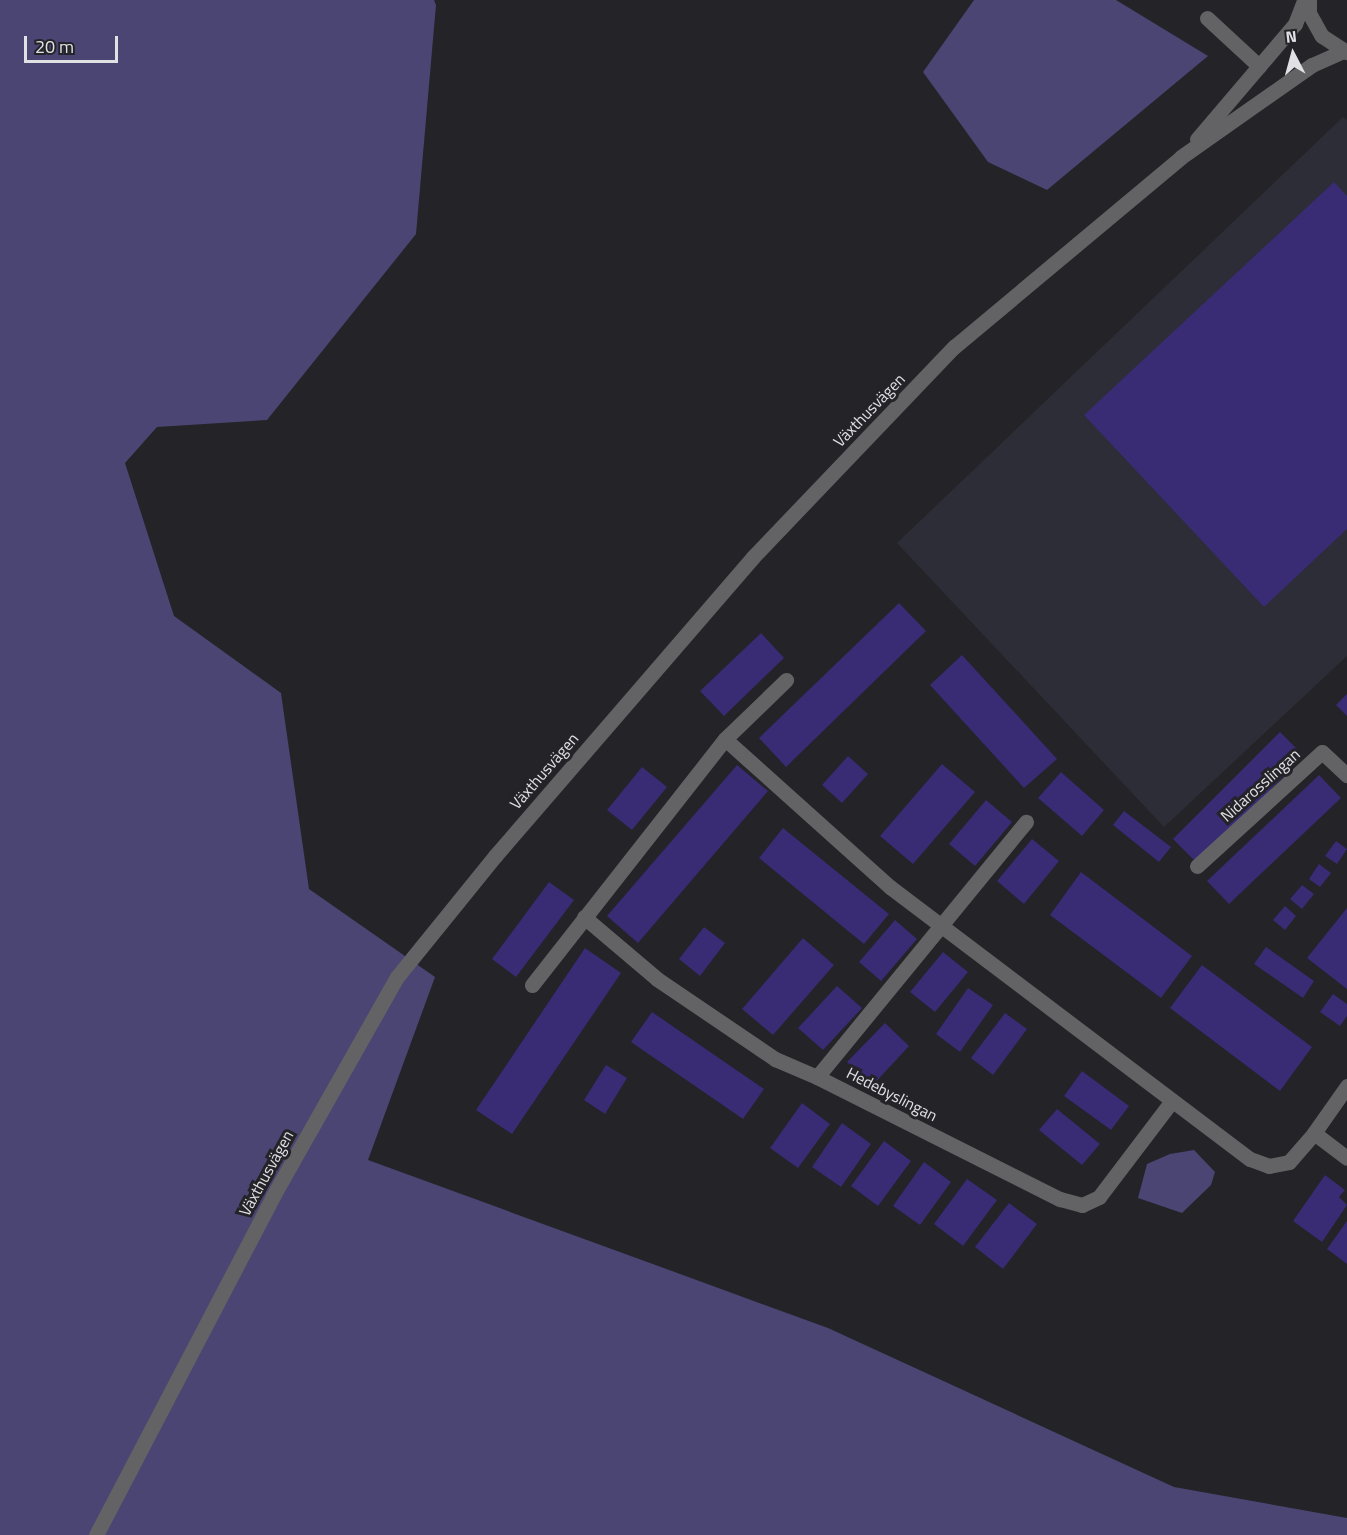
<!DOCTYPE html>
<meta charset="utf-8">
<style>
body{margin:0}
#map{position:relative;width:1347px;height:1535px;overflow:hidden;background:#232328;font-family:"Titillium Web",sans-serif}
div>[style]{position:absolute}
.built>*{inset:0;background:#2d2d37}
.green>*{inset:0;background:#4a4572}
.building>*{inset:0;background:#392b74}
.minor>*{height:15px;margin:-7.5px;padding:0 7.5px;transform-origin:7.5px;border-radius:7.5px;background:#636365}
span{translate:-50% -50%;white-space:nowrap;text-align:center;line-height:1.15;-webkit-text-stroke:6px #232328;paint-order:stroke}
.street-label{font-size:16px;color:#e1e1e5}
.north{position:absolute;left:1263px;top:24px;width:60px;height:60px;-webkit-text-stroke:4px #232328;paint-order:stroke;rotate:354deg;font-size:16px;font-weight:700;line-height:24px;text-align:center;color:#e1e1e5}
.north::after{content:'';display:block;margin:auto;width:21px;height:27px;background:#e1e1e5;clip-path:polygon(50% 0,100% 100%,50% 72%,0 100%)}
.scale{position:absolute;left:24px;top:36px;width:94px;height:27px;box-sizing:border-box;border:3px solid #e1e1e5;border-top:0;padding-left:8px;font-size:18px;line-height:21px;white-space:nowrap;color:#e1e1e5;-webkit-text-stroke:4px #232328;paint-order:stroke}
</style>
<div id="map">
<div class="built">
<div style="clip-path:polygon(1343px 117px,1347px 120px,1347px 656px,1164px 827px,897px 543px)"></div>
</div>
<div class="green">
<div style="clip-path:polygon(0 0,434px 0,436px 5px,416px 234px,267px 420px,157px 427px,125px 463px,174px 616px,281px 693px,309px 889px,435px 977px,368px 1160px,828px 1328px,1174px 1487px,1347px 1518px,1347px 1535px,0 1535px)"></div>
<div style="clip-path:polygon(974px 0,1116px 0,1208px 56px,1047px 190px,988px 162px,923px 72px)"></div>
<div style="clip-path:polygon(1194px 1150px,1215px 1172px,1211px 1185px,1182px 1213px,1138px 1198px,1147px 1164px,1170px 1154px)"></div>
</div>
<div class="building">
<div style="clip-path:polygon(1334px 182px,1347px 196px,1347px 529px,1264px 607px,1084px 415px)"></div>
<div style="clip-path:polygon(899px 603px,926px 631px,786px 767px,759px 738px)"></div>
<div style="clip-path:polygon(761px 633px,784px 658px,724px 716px,700px 691px)"></div>
<div style="clip-path:polygon(962px 655px,1057px 759px,1024px 788px,930px 685px)"></div>
<div style="clip-path:polygon(1347px 694px,1347px 716px,1336px 705px)"></div>
<div style="clip-path:polygon(1280px 732px,1304px 756px,1197px 863px,1173px 839px)"></div>
<div style="clip-path:polygon(848px 756px,868px 774px,842px 803px,822px 785px)"></div>
<div style="clip-path:polygon(942px 764px,975px 792px,913px 864px,880px 836px)"></div>
<div style="clip-path:polygon(737px 765px,768px 791px,638px 943px,607px 916px)"></div>
<div style="clip-path:polygon(642px 767px,667px 787px,632px 830px,607px 810px)"></div>
<div style="clip-path:polygon(1061px 772px,1104px 810px,1082px 836px,1038px 798px)"></div>
<div style="clip-path:polygon(1319px 775px,1341px 798px,1229px 904px,1207px 881px)"></div>
<div style="clip-path:polygon(986px 800px,1012px 822px,975px 866px,949px 844px)"></div>
<div style="clip-path:polygon(1124px 811px,1171px 847px,1159px 862px,1113px 825px)"></div>
<div style="clip-path:polygon(783px 828px,889px 914px,864px 944px,759px 858px)"></div>
<div style="clip-path:polygon(1032px 839px,1059px 861px,1024px 904px,997px 881px)"></div>
<div style="clip-path:polygon(1336px 841px,1347px 849px,1337px 864px,1325px 856px)"></div>
<div style="clip-path:polygon(1319px 864px,1331px 873px,1320px 887px,1309px 879px)"></div>
<div style="clip-path:polygon(1081px 872px,1192px 956px,1161px 998px,1050px 915px)"></div>
<div style="clip-path:polygon(549px 882px,574px 900px,516px 977px,492px 959px)"></div>
<div style="clip-path:polygon(1302px 885px,1314px 894px,1302px 909px,1290px 899px)"></div>
<div style="clip-path:polygon(1285px 906px,1296px 916px,1285px 930px,1273px 920px)"></div>
<div style="clip-path:polygon(1347px 908px,1347px 989px,1307px 958px)"></div>
<div style="clip-path:polygon(895px 920px,917px 939px,881px 981px,859px 962px)"></div>
<div style="clip-path:polygon(704px 927px,725px 943px,700px 976px,679px 959px)"></div>
<div style="clip-path:polygon(803px 938px,834px 965px,773px 1035px,742px 1009px)"></div>
<div style="clip-path:polygon(1266px 947px,1314px 981px,1303px 998px,1254px 964px)"></div>
<div style="clip-path:polygon(585px 948px,621px 973px,512px 1134px,476px 1110px)"></div>
<div style="clip-path:polygon(943px 952px,968px 972px,935px 1012px,910px 992px)"></div>
<div style="clip-path:polygon(1202px 965px,1312px 1047px,1280px 1091px,1170px 1008px)"></div>
<div style="clip-path:polygon(837px 986px,862px 1008px,823px 1050px,798px 1028px)"></div>
<div style="clip-path:polygon(968px 988px,993px 1005px,960px 1052px,936px 1034px)"></div>
<div style="clip-path:polygon(1333px 994px,1347px 1004px,1347px 1016px,1340px 1026px,1320px 1012px)"></div>
<div style="clip-path:polygon(652px 1012px,764px 1089px,743px 1119px,631px 1042px)"></div>
<div style="clip-path:polygon(1005px 1013px,1027px 1029px,993px 1075px,971px 1058px)"></div>
<div style="clip-path:polygon(885px 1023px,909px 1046px,872px 1086px,847px 1062px)"></div>
<div style="clip-path:polygon(606px 1065px,627px 1078px,605px 1114px,584px 1100px)"></div>
<div style="clip-path:polygon(1082px 1071px,1129px 1106px,1111px 1130px,1064px 1096px)"></div>
<div style="clip-path:polygon(802px 1103px,830px 1124px,798px 1168px,770px 1148px)"></div>
<div style="clip-path:polygon(1057px 1109px,1100px 1144px,1082px 1165px,1039px 1130px)"></div>
<div style="clip-path:polygon(842px 1123px,871px 1144px,841px 1187px,812px 1167px)"></div>
<div style="clip-path:polygon(884px 1141px,911px 1161px,878px 1206px,851px 1186px)"></div>
<div style="clip-path:polygon(924px 1162px,951px 1182px,920px 1225px,893px 1206px)"></div>
<div style="clip-path:polygon(1325px 1175px,1345px 1190px,1339px 1197px,1347px 1205px,1322px 1242px,1293px 1221px)"></div>
<div style="clip-path:polygon(967px 1179px,997px 1200px,963px 1246px,934px 1224px)"></div>
<div style="clip-path:polygon(1009px 1203px,1037px 1224px,1003px 1269px,975px 1247px)"></div>
<div style="clip-path:polygon(1347px 1221px,1347px 1264px,1327px 1249px)"></div>
</div>
<div class="minor">
<div style="left:1309px;top:0;width:13px;rotate:90deg"></div>
<div style="left:1309px;top:13px;width:26px;rotate:61deg"></div>
<div style="left:1322px;top:36px;width:30px;rotate:33deg"></div>
<div style="left:1207px;top:18px;width:71px;rotate:42.7deg"></div>
<div style="left:1197px;top:139px;width:151px;rotate:-49.6deg"></div>
<div style="left:1295px;top:24px;width:26px;rotate:-69deg"></div>
<div style="left:725px;top:739px;width:222px;rotate:41.9deg"></div>
<div style="left:890px;top:887px;width:451px;rotate:37.1deg"></div>
<div style="left:1250px;top:1159px;width:20px;rotate:20deg"></div>
<div style="left:1269px;top:1166px;width:20px;rotate:-11deg"></div>
<div style="left:1289px;top:1162px;width:38px;rotate:-49deg"></div>
<div style="left:1197px;top:866px;width:169px;rotate:-42.4deg"></div>
<div style="left:1322px;top:752px;width:34px;rotate:43deg"></div>
<div style="left:584px;top:917px;width:96px;rotate:40.3deg"></div>
<div style="left:657px;top:979px;width:143px;rotate:34.1deg"></div>
<div style="left:775px;top:1059px;width:46px;rotate:23.2deg"></div>
<div style="left:817px;top:1077px;width:272px;rotate:26.7deg"></div>
<div style="left:1060px;top:1199px;width:23px;rotate:15deg"></div>
<div style="left:1082px;top:1205px;width:19px;rotate:-25deg"></div>
<div style="left:1099px;top:1197px;width:121px;rotate:-52.8deg"></div>
<div style="left:532px;top:985px;width:313px;rotate:-51.9deg"></div>
<div style="left:725px;top:739px;width:85px;rotate:-44deg"></div>
<div style="left:817px;top:1077px;width:330px;rotate:-50.7deg"></div>
<div style="left:1347px;top:1086px;width:57px;rotate:125.1deg"></div>
<div style="left:1314px;top:1133px;width:41px;rotate:37.1deg"></div>
<div style="left:96px;top:1535px;width:382px;rotate:-62.4deg"></div>
<div style="left:273px;top:1196px;width:252px;rotate:-60.5deg"></div>
<div style="left:397px;top:977px;width:156px;rotate:-51deg"></div>
<div style="left:495px;top:856px;width:395px;rotate:-49.2deg"></div>
<div style="left:753px;top:557px;width:291px;rotate:-46.3deg"></div>
<div style="left:954px;top:347px;width:296px;rotate:-39.9deg"></div>
<div style="left:1181px;top:157px;width:160px;rotate:-35.1deg"></div>
<div style="left:1312px;top:65px;width:35px;rotate:-24deg"></div>
</div>
<div class="street-label">
<span style="left:869px;top:410px;rotate:-46deg">Växthusvägen</span>
<span style="left:544px;top:771px;rotate:-49deg">Växthusvägen</span>
<span style="left:1260px;top:785px;rotate:-42deg">Nidarosslingan</span>
<span style="left:892px;top:1094px;rotate:27deg">Hedebyslingan</span>
<span style="left:266px;top:1173px;rotate:-61deg">Växthusvägen</span>
</div>
<div class="north">N</div>
<div class="scale">20 m</div>
</div>
